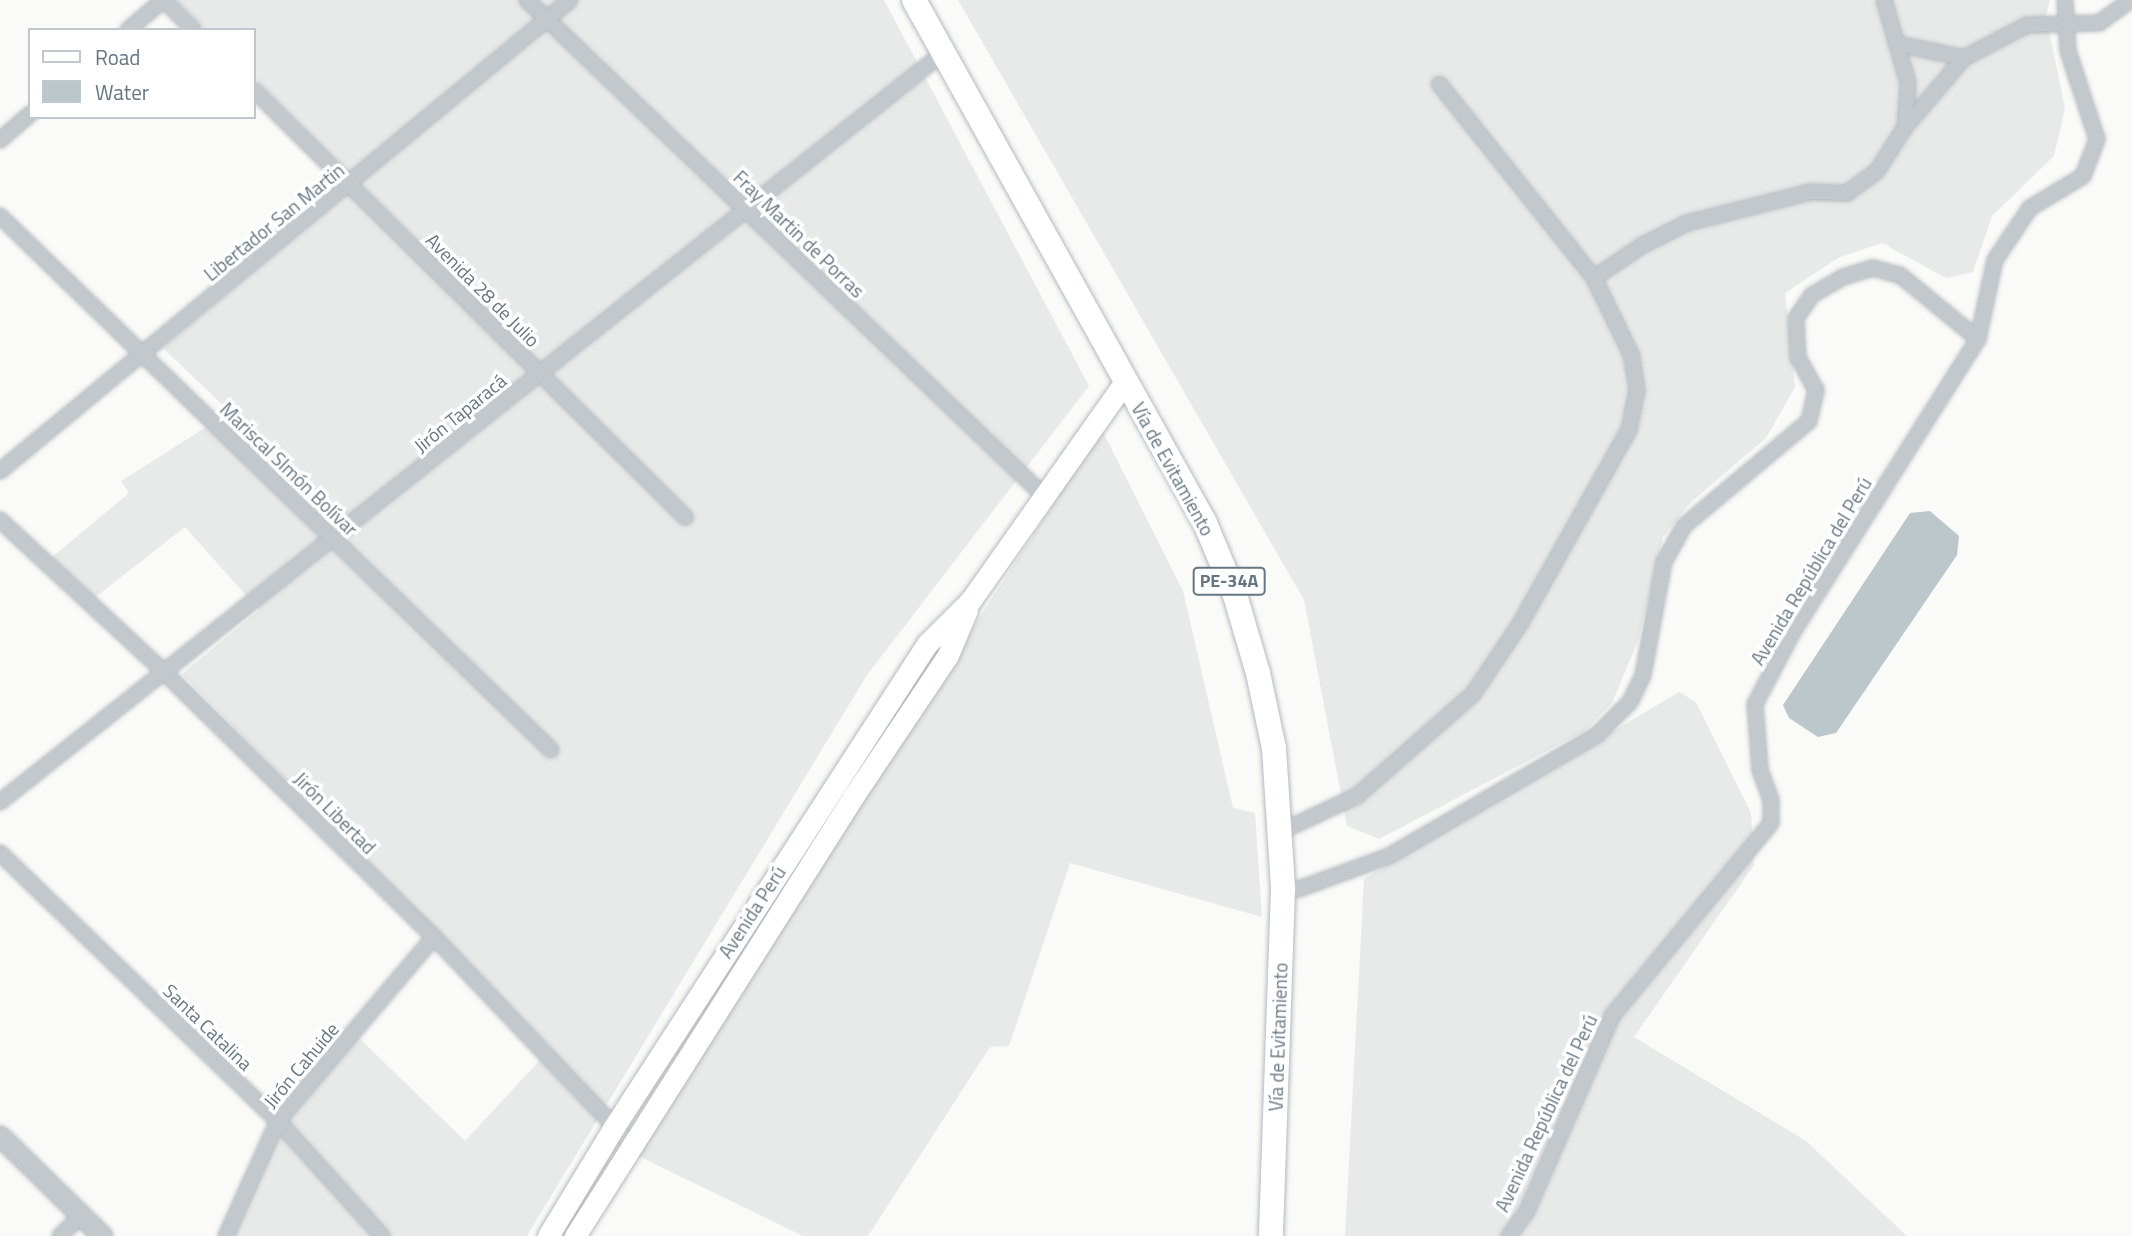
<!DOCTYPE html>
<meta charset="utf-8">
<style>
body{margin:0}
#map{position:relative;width:2132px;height:1236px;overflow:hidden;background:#fafaf8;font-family:"Titillium Web",sans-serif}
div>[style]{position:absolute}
.built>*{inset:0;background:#e8e9e9}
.water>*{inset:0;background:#bbc7cb}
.roads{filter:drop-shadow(0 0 2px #b3babf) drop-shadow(0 0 2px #b3babf)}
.minor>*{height:14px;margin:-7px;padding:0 7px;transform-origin:7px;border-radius:7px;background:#c3c8cc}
.tertiary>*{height:19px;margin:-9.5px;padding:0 9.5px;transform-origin:9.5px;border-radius:9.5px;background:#c3c8cc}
.secondary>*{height:21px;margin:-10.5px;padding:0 10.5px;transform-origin:10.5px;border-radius:10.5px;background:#fff}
.trunk>*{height:24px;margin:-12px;padding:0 12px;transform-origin:12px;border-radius:12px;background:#fff}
span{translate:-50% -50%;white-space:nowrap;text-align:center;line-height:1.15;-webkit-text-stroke:7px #fff;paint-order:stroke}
.shield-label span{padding:2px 5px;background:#fff;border:2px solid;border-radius:5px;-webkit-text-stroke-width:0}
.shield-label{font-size:18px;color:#657683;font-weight:700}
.street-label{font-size:19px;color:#657683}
.legend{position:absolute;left:28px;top:28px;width:228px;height:91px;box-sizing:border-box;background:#fff;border:2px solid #c1c8cd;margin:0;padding:9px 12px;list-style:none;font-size:21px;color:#657683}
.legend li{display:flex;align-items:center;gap:14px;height:35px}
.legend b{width:35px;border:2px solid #c1c8cd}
</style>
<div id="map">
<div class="built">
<div style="clip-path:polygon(177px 0,884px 0,1089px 386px,867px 675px,527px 1236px,228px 1236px,279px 1117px,354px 1033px,465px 1141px,551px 1048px,182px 674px,259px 610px,185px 527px,93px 599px,51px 558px,129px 493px,121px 481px,230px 412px,163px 348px,358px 183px,254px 78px,254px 30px,206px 30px)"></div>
<div style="clip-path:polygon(958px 0,2050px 0,2046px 16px,2065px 108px,2054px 156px,1992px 216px,1973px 272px,1946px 278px,1882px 243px,1838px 258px,1785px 293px,1795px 387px,1766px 438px,1691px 502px,1663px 537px,1638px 641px,1612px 703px,1585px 731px,1379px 839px,1347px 826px,1304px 600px)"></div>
<div style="clip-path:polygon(1102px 430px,1183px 591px,1233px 808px,1255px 813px,1262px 917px,1070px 863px,1009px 1046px,990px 1047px,868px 1236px,803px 1236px,630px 1152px)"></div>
<div style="clip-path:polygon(1679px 692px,1696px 702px,1751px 813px,1754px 865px,1634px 1037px,1806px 1141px,1907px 1236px,1345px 1236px,1364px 879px)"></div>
</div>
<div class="water">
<div style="clip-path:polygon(1930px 511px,1959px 536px,1957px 555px,1836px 733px,1818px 737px,1789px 718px,1783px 705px,1910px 513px)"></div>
</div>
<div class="roads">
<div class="minor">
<div style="left:164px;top:0;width:42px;rotate:45deg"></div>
<div style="left:527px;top:0;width:716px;rotate:43.81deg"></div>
<div style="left:128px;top:30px;width:46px;rotate:-40.6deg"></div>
<div style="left:1898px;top:44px;width:67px;rotate:12deg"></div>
<div style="left:254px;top:90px;width:607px;rotate:44.73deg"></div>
<div style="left:1905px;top:127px;width:91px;rotate:-49.5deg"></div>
<div style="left:1964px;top:58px;width:71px;rotate:-27.6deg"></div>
<div style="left:2027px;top:25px;width:72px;rotate:-1.6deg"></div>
<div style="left:2099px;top:23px;width:39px;rotate:-36deg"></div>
<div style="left:0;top:140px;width:40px;rotate:-41deg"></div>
<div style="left:0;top:216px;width:767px;rotate:44.1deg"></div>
<div style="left:1594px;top:278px;width:59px;rotate:-34deg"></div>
<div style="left:1643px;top:245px;width:49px;rotate:-26.6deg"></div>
<div style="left:1687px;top:223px;width:127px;rotate:-14.1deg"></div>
<div style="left:1810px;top:192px;width:37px;rotate:2deg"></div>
<div style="left:1847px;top:193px;width:37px;rotate:-36deg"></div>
<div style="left:1877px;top:171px;width:52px;rotate:-57.5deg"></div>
<div style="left:1905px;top:127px;width:44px;rotate:-86.1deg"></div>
<div style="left:1908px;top:83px;width:86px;rotate:-106.1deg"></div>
<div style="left:0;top:471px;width:739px;rotate:-39.57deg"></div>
<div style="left:0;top:520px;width:224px;rotate:42.8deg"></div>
<div style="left:164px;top:672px;width:378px;rotate:44.5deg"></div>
<div style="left:434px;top:937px;width:286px;rotate:46.4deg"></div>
<div style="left:0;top:802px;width:1204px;rotate:-38.46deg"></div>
<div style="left:1280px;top:832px;width:85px;rotate:-25.1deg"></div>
<div style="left:1357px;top:796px;width:154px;rotate:-41.3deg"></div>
<div style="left:1473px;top:694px;width:84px;rotate:-56.1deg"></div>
<div style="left:1520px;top:624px;width:223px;rotate:-60.7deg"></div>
<div style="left:1629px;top:430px;width:41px;rotate:-78.7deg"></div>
<div style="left:1637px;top:390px;width:36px;rotate:-99deg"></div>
<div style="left:1631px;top:354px;width:85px;rotate:-116deg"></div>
<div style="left:1594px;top:278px;width:248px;rotate:-128.6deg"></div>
<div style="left:0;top:853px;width:386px;rotate:44deg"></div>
<div style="left:278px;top:1121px;width:155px;rotate:47.9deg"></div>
<div style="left:1283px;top:889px;width:16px"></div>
<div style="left:1299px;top:889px;width:96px;rotate:-20.1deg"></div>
<div style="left:1389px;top:856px;width:241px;rotate:-30.2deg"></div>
<div style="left:1597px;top:735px;width:47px;rotate:-45deg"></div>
<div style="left:1630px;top:702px;width:30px;rotate:-64deg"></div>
<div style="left:1643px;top:675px;width:115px;rotate:-79.5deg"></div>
<div style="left:1664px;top:562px;width:41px;rotate:-60.9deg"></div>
<div style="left:1684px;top:526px;width:163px;rotate:-40deg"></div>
<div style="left:1809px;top:421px;width:32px;rotate:-77deg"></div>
<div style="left:1816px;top:390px;width:37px;rotate:-119deg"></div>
<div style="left:1798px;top:358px;width:40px;rotate:-92.9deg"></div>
<div style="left:1796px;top:318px;width:28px;rotate:-55deg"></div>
<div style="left:1812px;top:295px;width:36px;rotate:-30deg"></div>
<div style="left:1843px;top:277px;width:31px;rotate:-17deg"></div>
<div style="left:1873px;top:268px;width:28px;rotate:15deg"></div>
<div style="left:1900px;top:275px;width:101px;rotate:39.4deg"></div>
<div style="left:60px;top:1236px;width:30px;rotate:-44deg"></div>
<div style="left:226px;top:1236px;width:126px;rotate:-65.7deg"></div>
<div style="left:278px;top:1121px;width:241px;rotate:-49.7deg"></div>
<div style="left:1509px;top:1236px;width:31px;rotate:-54deg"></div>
<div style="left:1527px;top:1211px;width:213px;rotate:-66.4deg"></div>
<div style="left:1612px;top:1016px;width:250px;rotate:-50.5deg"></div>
<div style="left:1771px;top:823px;width:23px;rotate:-90deg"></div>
<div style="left:1771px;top:800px;width:33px;rotate:-110deg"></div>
<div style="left:1760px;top:769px;width:65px;rotate:-94.4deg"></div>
<div style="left:1755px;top:704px;width:84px;rotate:-62.2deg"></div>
<div style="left:1794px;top:630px;width:344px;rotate:-57.7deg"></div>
<div style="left:1978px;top:339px;width:81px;rotate:-77.9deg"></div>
<div style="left:1995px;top:260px;width:63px;rotate:-56.1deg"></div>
<div style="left:2030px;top:208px;width:62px;rotate:-31.1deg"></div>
<div style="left:2083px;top:176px;width:40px;rotate:-69deg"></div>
<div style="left:2097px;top:139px;width:93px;rotate:-108.2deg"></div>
<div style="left:2068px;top:51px;width:51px;rotate:-93.4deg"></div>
</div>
<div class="tertiary">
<div style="left:0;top:1136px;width:143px;rotate:44.4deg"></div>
</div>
<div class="secondary">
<div style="left:548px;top:1236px;width:127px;rotate:-58.8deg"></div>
<div style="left:614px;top:1127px;width:576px;rotate:-57.06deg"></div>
<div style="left:927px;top:644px;width:62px;rotate:-45deg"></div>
<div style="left:971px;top:600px;width:267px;rotate:-54.8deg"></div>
<div style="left:575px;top:1236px;width:523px;rotate:-57.65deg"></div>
<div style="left:855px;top:794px;width:167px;rotate:-56.2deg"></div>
<div style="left:948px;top:655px;width:49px;rotate:-67.1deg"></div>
</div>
<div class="trunk">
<div style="left:914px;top:0;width:599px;rotate:60.91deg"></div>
<div style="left:1205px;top:523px;width:78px;rotate:67.4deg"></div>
<div style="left:1235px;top:595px;width:81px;rotate:73.6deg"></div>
<div style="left:1258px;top:673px;width:77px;rotate:78deg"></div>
<div style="left:1274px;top:748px;width:141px;rotate:86.3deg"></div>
<div style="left:1283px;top:889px;width:347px;rotate:92deg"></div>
</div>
</div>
<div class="shield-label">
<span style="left:1229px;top:581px">PE-34A</span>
</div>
<div class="street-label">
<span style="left:274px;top:222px;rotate:-39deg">Libertador San Martin</span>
<span style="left:799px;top:234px;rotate:44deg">Fray Martin de Porras</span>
<span style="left:483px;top:290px;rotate:45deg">Avenida 28 de Julio</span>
<span style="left:460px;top:413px;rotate:-39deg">Jirón Taparacá</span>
<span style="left:289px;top:469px;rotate:44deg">Mariscal SImón Bolívar</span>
<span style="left:1173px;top:469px;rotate:61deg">Vía de Evitamiento</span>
<span style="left:1811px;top:571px;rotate:-59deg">Avenida República del Perú</span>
<span style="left:335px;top:813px;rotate:45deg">Jirón Libertad</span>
<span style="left:752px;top:912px;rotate:-57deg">Avenida Perú</span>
<span style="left:208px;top:1027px;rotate:44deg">Santa Catalina</span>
<span style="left:1278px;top:1037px;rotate:-88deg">Vía de Evitamiento</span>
<span style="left:301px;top:1065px;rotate:-50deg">Jirón Cahuide</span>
<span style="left:1546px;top:1113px;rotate:-65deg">Avenida República del Perú</span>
</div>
<ul class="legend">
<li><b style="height:9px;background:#fff"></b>Road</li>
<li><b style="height:19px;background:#bbc7cb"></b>Water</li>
</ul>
</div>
